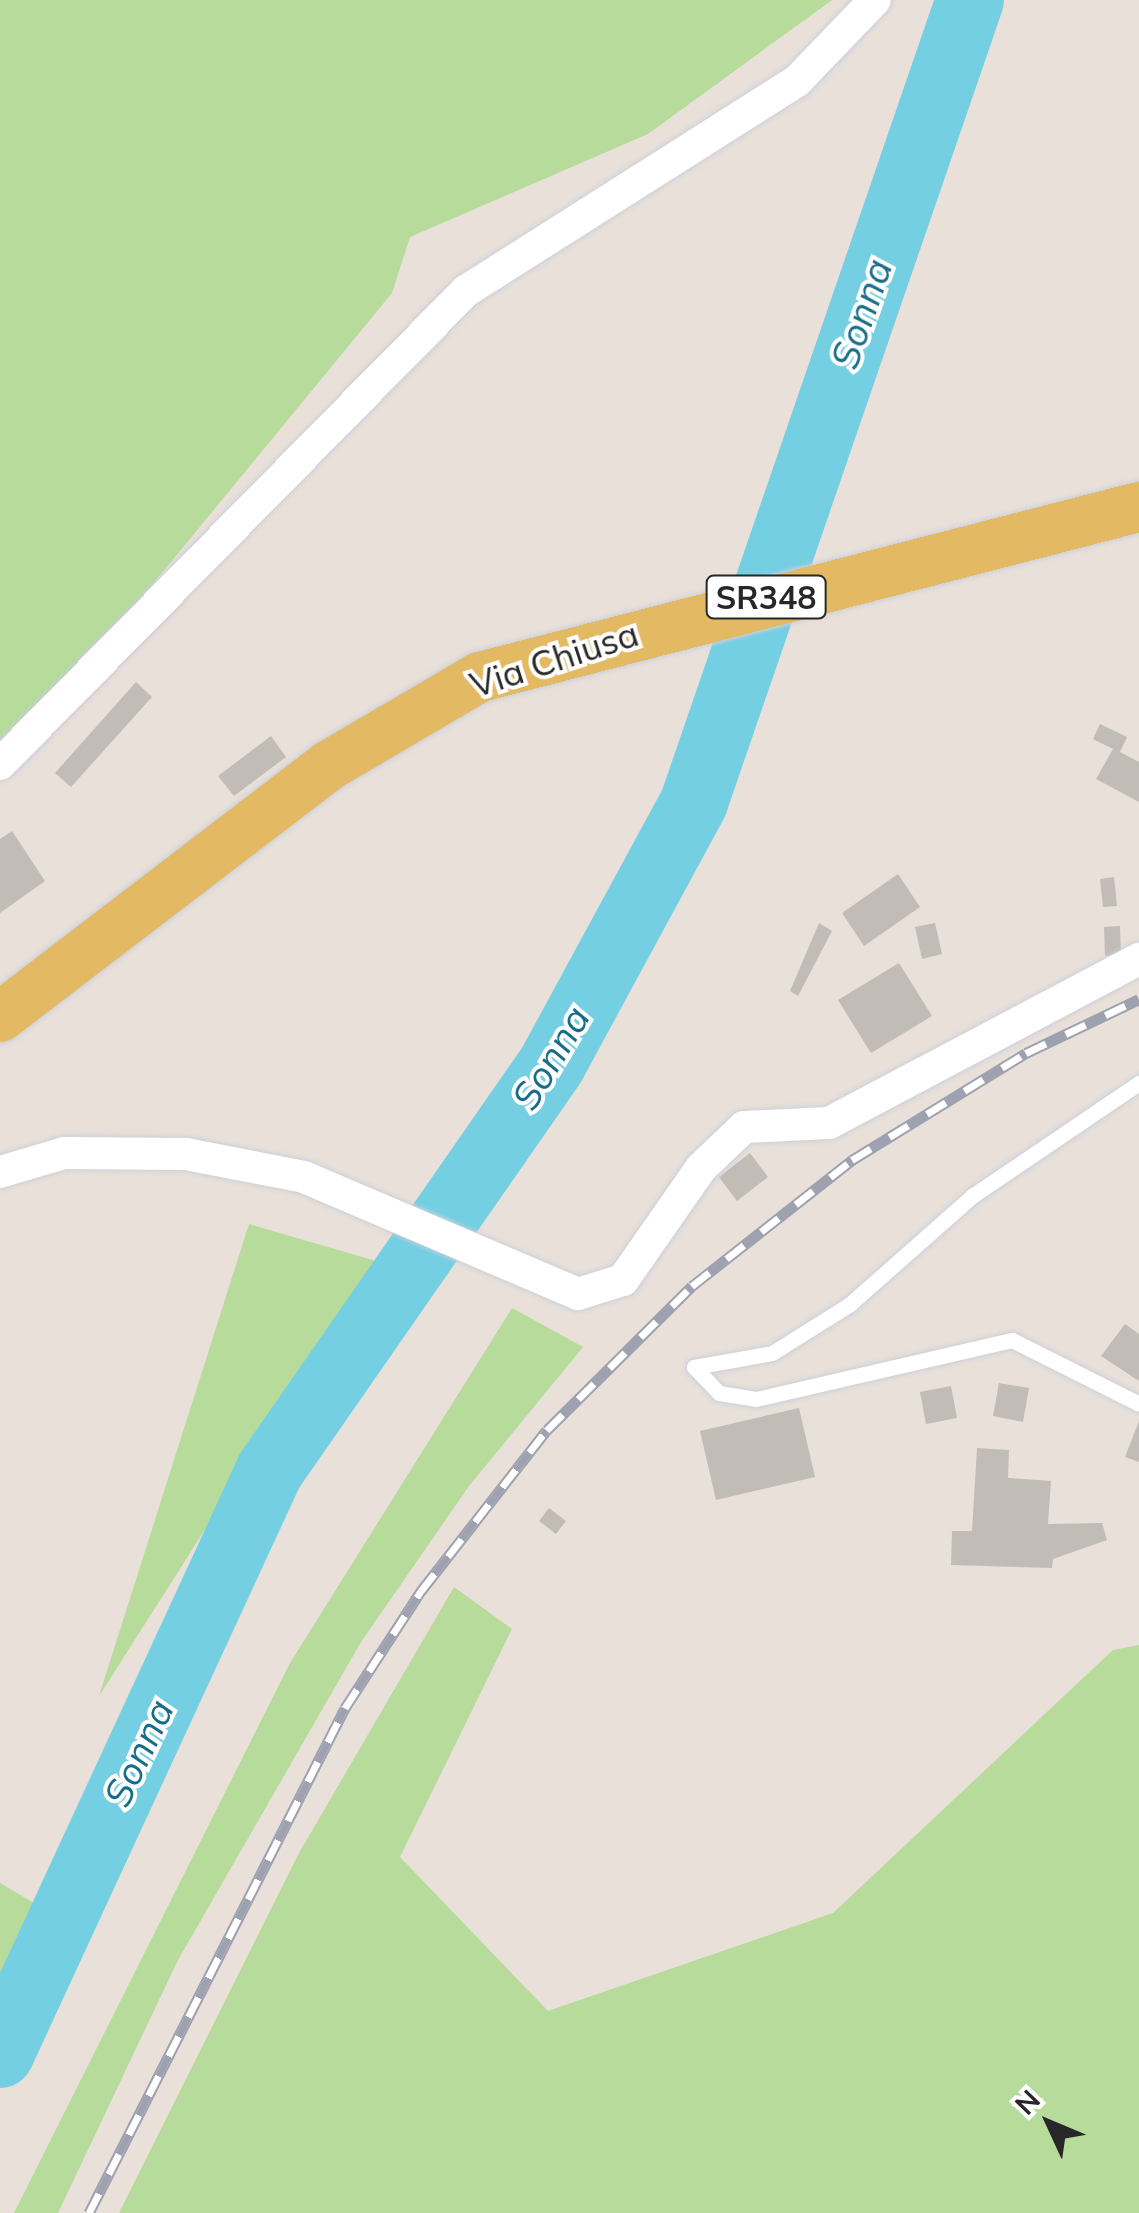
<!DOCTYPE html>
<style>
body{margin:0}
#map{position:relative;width:1139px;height:2213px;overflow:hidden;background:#e8e0d9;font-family:Mulish,sans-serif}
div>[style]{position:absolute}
.green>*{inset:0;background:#b6db9a}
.river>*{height:68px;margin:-34px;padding:0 34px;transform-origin:34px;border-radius:34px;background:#74cfe2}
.building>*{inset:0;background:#c1bcb5}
.roads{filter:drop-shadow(0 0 2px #ccd0db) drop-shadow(0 0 2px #ccd0db)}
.service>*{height:15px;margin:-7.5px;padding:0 7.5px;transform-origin:7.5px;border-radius:7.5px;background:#fff}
.minor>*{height:32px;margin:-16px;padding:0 16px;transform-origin:16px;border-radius:16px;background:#fff}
.primary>*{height:50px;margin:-25px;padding:0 25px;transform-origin:25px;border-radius:25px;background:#e3b964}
.rail>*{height:11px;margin-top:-5.5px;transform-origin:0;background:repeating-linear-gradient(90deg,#fff 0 22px,#9da1b0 0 44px);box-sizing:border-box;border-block:2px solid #9da1b0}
span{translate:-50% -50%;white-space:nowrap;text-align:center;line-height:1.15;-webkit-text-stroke:8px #fff;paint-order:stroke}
.shield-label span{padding:2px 8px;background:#fff;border:2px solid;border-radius:8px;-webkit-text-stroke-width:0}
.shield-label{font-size:32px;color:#272727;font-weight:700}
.street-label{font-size:35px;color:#272727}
.water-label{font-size:38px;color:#186d89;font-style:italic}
.north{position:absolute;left:999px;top:2073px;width:100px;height:100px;-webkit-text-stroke:8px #fff;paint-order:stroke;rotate:314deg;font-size:28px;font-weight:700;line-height:40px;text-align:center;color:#272727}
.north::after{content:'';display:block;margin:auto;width:35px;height:45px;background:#272727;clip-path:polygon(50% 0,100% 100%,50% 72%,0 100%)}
</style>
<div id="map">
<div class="green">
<div style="clip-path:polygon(0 0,832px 0,648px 134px,410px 237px,392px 293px,0 770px)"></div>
<div style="clip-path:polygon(249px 1224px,376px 1261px,99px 1696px)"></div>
<div style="clip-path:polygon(512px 1308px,583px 1347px,469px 1486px,361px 1642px,178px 1960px,58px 2213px,14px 2213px,290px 1663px)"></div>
<div style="clip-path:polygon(454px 1587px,512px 1629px,400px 1857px,548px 2011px,833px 1913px,1113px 1650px,1139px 1645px,1139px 2213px,119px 2213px,299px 1853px)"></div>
<div style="clip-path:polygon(0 1883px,37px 1905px,0 1975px)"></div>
</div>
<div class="river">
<div style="left:0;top:2054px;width:643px;rotate:-65.19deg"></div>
<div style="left:270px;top:1470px;width:494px;rotate:-55.2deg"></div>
<div style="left:552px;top:1064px;width:298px;rotate:-61.5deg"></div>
<div style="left:694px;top:802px;width:848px;rotate:-71.01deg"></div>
</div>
<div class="building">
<div style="clip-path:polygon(136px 682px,152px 697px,71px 787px,55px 773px)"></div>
<div style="clip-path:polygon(1100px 724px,1127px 737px,1120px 752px,1139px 762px,1139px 802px,1096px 779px,1113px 749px,1093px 739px)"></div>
<div style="clip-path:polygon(271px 736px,286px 757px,234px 796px,218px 776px)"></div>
<div style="clip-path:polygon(12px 831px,45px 881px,0 913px,0 839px)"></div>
<div style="clip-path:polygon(898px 874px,920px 907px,864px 946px,842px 913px)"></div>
<div style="clip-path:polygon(1114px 877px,1117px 906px,1103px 907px,1100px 879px)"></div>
<div style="clip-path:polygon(819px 923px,832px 931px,798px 996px,790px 991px)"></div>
<div style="clip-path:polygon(935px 923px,942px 954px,922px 959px,915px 927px)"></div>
<div style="clip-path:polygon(1120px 926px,1121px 955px,1105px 956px,1104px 927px)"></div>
<div style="clip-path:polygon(899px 963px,932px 1016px,871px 1053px,838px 1000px)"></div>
<div style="clip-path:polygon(750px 1153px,768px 1177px,737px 1201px,719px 1177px)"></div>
<div style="clip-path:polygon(1125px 1324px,1139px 1334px,1139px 1381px,1101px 1356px)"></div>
<div style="clip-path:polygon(999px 1383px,1029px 1388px,1023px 1422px,993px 1416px)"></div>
<div style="clip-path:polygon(951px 1386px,957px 1418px,926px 1424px,920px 1392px)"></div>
<div style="clip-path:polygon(799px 1408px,815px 1477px,716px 1500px,700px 1431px)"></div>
<div style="clip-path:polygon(1139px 1421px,1139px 1462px,1125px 1457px)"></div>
<div style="clip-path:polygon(977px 1448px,1009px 1450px,1008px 1478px,1051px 1481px,1048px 1524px,1102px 1523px,1107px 1540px,1053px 1559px,1052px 1568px,951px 1565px,952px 1531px,972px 1531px)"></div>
<div style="clip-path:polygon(549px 1508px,566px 1521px,556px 1534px,539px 1521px)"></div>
</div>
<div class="roads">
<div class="service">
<div style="left:694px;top:1367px;width:79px;rotate:-10.2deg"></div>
<div style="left:772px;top:1353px;width:92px;rotate:-32.1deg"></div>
<div style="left:850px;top:1304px;width:163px;rotate:-41.5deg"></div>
<div style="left:972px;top:1196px;width:202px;rotate:-34.1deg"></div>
<div style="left:694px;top:1367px;width:36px;rotate:46deg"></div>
<div style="left:719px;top:1393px;width:37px;rotate:9deg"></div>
<div style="left:756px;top:1399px;width:263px;rotate:-13deg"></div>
<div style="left:1012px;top:1340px;width:142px;rotate:26.7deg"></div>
</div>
<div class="minor">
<div style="left:0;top:764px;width:664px;rotate:-45.43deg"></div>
<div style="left:466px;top:291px;width:392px;rotate:-32.4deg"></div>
<div style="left:797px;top:81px;width:112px;rotate:-46.1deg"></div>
<div style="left:0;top:1172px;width:67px;rotate:-16.5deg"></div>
<div style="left:64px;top:1153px;width:122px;rotate:0.5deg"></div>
<div style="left:186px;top:1154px;width:120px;rotate:11deg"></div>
<div style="left:304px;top:1177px;width:298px;rotate:23.1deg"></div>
<div style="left:578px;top:1294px;width:47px;rotate:-17.3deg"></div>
<div style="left:623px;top:1280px;width:136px;rotate:-55.1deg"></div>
<div style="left:701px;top:1168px;width:59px;rotate:-43.6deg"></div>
<div style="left:744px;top:1127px;width:85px;rotate:-2.7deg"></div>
<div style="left:829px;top:1123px;width:351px;rotate:-27.9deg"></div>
</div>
<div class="primary">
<div style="left:0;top:1017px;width:413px;rotate:-37.4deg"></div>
<div style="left:328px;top:766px;width:176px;rotate:-30.4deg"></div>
<div style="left:480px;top:677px;width:681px;rotate:-14.47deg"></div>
</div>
</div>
<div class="rail">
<div style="left:89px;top:2213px;width:566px;rotate:-63.12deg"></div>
<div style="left:345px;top:1708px;width:140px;rotate:-57deg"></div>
<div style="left:421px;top:1591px;width:204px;rotate:-52deg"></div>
<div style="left:547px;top:1430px;width:204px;rotate:-44.8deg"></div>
<div style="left:692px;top:1286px;width:204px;rotate:-38.2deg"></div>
<div style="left:852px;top:1160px;width:204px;rotate:-31.6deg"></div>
<div style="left:1026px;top:1053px;width:125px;rotate:-25.5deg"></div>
</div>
<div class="shield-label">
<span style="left:766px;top:597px">SR348</span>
</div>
<div class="street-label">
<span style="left:554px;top:659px;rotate:-18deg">Via Chiusa</span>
</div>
<div class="water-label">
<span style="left:862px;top:314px;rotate:-71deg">Sonna</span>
<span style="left:551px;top:1058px;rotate:-59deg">Sonna</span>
<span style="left:139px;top:1753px;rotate:-65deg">Sonna</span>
</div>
<div class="north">N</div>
</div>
